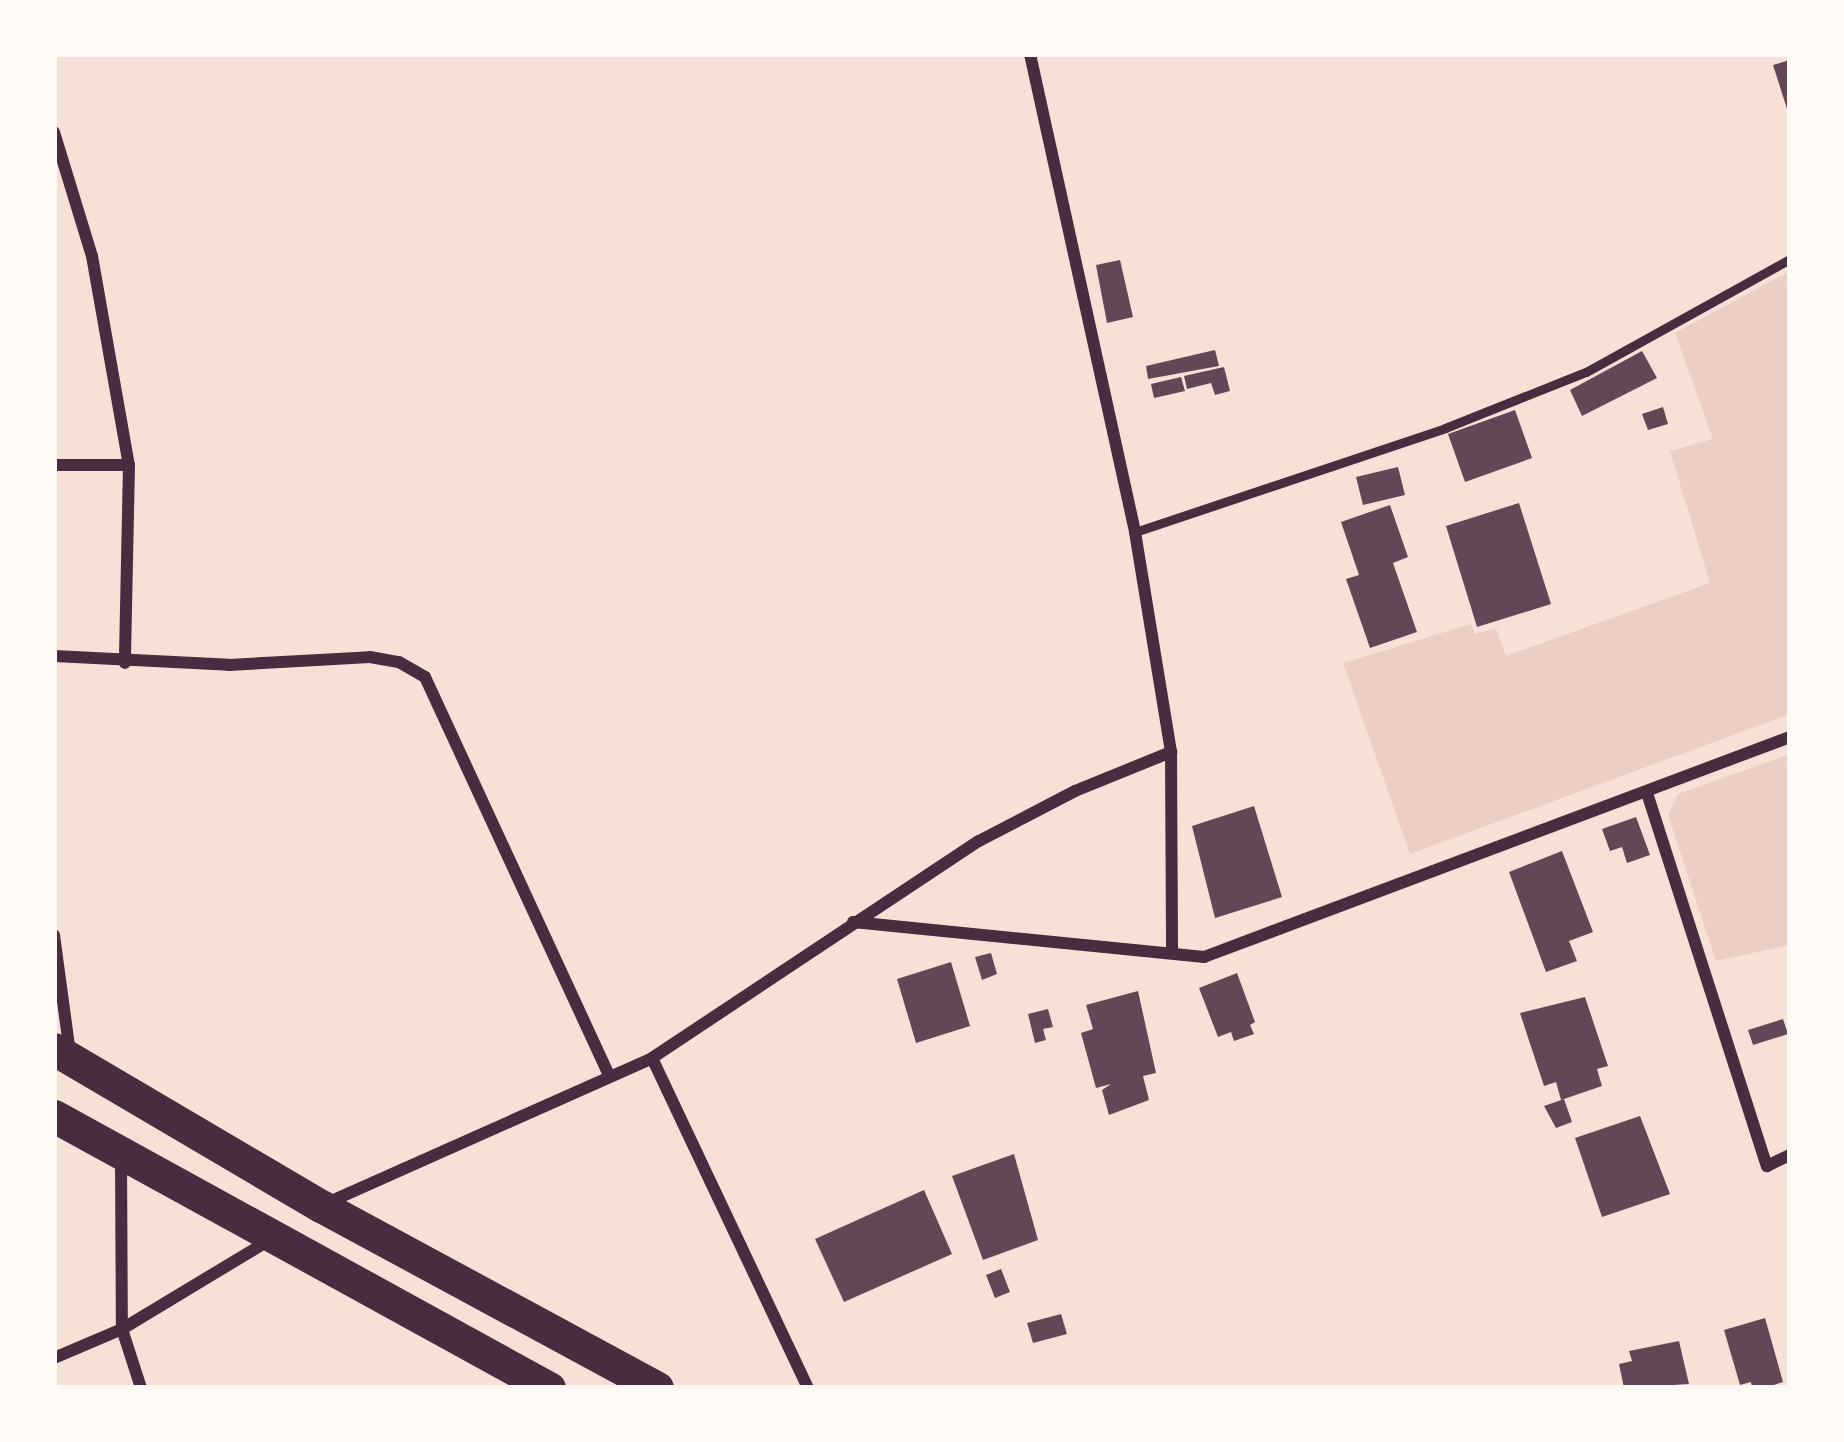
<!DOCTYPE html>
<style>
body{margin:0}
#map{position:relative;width:1844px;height:1442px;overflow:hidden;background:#f7e1d7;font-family:"PT Sans",sans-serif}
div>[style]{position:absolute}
.green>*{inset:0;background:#ebcfc5}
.building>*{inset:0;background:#644757}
.service>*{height:9px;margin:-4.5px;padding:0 4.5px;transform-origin:4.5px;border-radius:4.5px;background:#4a2c40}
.minor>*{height:12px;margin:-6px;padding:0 6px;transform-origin:6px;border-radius:6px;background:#4a2c40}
.trunk>*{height:33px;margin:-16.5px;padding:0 16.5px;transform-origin:16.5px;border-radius:16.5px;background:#4a2c40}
span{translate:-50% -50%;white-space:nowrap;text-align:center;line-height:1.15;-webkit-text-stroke:9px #fffaf5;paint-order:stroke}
.frame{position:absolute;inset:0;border:57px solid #fffaf5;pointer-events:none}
</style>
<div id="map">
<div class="green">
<div style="clip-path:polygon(1790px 271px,1790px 714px,1410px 854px,1343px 663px,1471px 624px,1475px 634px,1496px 628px,1506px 656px,1710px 583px,1670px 451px,1713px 439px,1675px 333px)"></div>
<div style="clip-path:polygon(1790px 754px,1790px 945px,1716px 961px,1668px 815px,1678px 794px)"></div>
</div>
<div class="building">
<div style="clip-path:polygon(1790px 60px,1790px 114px,1789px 115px,1773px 65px)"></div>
<div style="clip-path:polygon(1120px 260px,1133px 317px,1107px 323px,1096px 265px)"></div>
<div style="clip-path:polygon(1215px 350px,1219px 366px,1148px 379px,1146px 366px)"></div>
<div style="clip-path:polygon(1642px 351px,1657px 378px,1582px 416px,1570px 390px)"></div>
<div style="clip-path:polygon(1224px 367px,1230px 391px,1215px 395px,1211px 383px,1187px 389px,1184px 376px)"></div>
<div style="clip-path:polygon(1181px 377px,1185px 391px,1154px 398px,1151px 384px)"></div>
<div style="clip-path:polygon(1663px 407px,1668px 424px,1648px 430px,1642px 414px)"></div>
<div style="clip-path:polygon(1515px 410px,1532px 458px,1465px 482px,1448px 434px)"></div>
<div style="clip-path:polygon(1398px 467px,1405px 495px,1363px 505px,1356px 477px)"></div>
<div style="clip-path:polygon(1519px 503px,1551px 604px,1477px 627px,1446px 526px)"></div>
<div style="clip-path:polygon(1390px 505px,1408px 557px,1393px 563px,1417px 632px,1370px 648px,1346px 579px,1359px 575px,1341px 522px)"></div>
<div style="clip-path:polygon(1254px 806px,1282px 897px,1215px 918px,1192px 826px)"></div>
<div style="clip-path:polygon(1636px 817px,1650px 855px,1627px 863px,1622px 847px,1610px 851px,1602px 829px)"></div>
<div style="clip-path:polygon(1562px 851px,1593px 932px,1569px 941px,1577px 961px,1546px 972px,1509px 872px)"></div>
<div style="clip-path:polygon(991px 953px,997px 974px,982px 980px,975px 957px)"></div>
<div style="clip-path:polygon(951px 962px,970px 1026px,916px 1043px,897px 979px)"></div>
<div style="clip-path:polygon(1237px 973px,1255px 1022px,1250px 1025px,1254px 1034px,1234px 1041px,1231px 1032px,1218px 1037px,1199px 988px)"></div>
<div style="clip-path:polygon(1138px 991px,1156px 1073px,1143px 1076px,1149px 1100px,1109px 1115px,1102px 1090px,1111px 1084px,1096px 1088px,1081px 1033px,1093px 1029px,1086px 1005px)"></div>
<div style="clip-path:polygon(1585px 997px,1608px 1066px,1597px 1069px,1602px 1086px,1561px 1100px,1556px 1082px,1544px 1086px,1520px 1013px)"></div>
<div style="clip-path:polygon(1048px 1009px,1053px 1027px,1043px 1029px,1046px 1040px,1035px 1043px,1028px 1014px)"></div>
<div style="clip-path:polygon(1783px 1019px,1788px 1034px,1753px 1045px,1748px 1030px)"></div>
<div style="clip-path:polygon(1564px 1099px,1572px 1122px,1556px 1128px,1544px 1106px)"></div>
<div style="clip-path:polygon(1640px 1116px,1670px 1194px,1602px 1217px,1575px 1138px)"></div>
<div style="clip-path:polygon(1014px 1154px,1038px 1240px,983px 1260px,952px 1176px)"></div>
<div style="clip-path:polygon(924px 1190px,952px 1254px,844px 1302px,815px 1239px)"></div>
<div style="clip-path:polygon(1001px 1269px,1010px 1292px,995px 1298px,986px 1275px)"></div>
<div style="clip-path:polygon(1061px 1314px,1067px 1334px,1033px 1343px,1027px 1323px)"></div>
<div style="clip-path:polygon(1765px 1318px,1783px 1382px,1764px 1388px,1752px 1388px,1751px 1382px,1740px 1385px,1724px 1330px)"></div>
<div style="clip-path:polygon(1679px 1341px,1689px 1384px,1624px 1388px,1619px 1364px,1632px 1361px,1629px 1351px)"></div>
</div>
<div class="service">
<div style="left:1135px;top:532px;width:327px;rotate:-18.5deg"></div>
<div style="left:1445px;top:428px;width:152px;rotate:-21.7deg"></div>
<div style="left:1586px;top:372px;width:233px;rotate:-29deg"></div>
</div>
<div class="minor">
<div style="left:1030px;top:54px;width:489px;rotate:77.6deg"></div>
<div style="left:1135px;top:532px;width:223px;rotate:80.7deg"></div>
<div style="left:1171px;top:752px;width:201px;rotate:89.7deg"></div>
<div style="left:54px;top:132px;width:130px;rotate:73deg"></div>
<div style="left:92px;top:256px;width:212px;rotate:80deg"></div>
<div style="left:129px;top:465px;width:198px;rotate:91.2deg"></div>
<div style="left:54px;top:465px;width:75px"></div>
<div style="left:54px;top:656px;width:175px;rotate:2.9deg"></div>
<div style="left:229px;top:665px;width:141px;rotate:-3.2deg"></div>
<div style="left:370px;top:657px;width:29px;rotate:10deg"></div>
<div style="left:399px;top:662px;width:30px;rotate:30deg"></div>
<div style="left:425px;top:677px;width:439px;rotate:65.2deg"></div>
<div style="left:1647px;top:793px;width:392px;rotate:72.2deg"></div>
<div style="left:1767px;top:1166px;width:25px;rotate:-26deg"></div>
<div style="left:853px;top:922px;width:353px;rotate:5.7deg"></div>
<div style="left:1204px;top:957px;width:626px;rotate:-20.58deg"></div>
<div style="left:54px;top:935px;width:119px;rotate:82.3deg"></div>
<div style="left:652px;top:1058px;width:365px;rotate:64.7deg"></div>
<div style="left:121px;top:1159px;width:170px;rotate:89.7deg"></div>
<div style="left:122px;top:1329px;width:62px;rotate:72.1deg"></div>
<div style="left:327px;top:1203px;width:356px;rotate:-24deg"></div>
<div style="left:652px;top:1058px;width:392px;rotate:-33.6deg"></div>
<div style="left:979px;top:841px;width:108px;rotate:-27.5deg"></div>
<div style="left:1075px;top:791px;width:104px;rotate:-22.1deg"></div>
<div style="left:54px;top:1358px;width:74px;rotate:-23.1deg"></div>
<div style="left:122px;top:1329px;width:170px;rotate:-31.1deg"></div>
</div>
<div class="trunk">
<div style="left:54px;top:1049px;width:310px;rotate:30.5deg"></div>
<div style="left:321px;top:1206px;width:382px;rotate:28.4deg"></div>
<div style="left:54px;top:1116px;width:565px;rotate:28.79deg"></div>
</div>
<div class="frame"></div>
</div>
